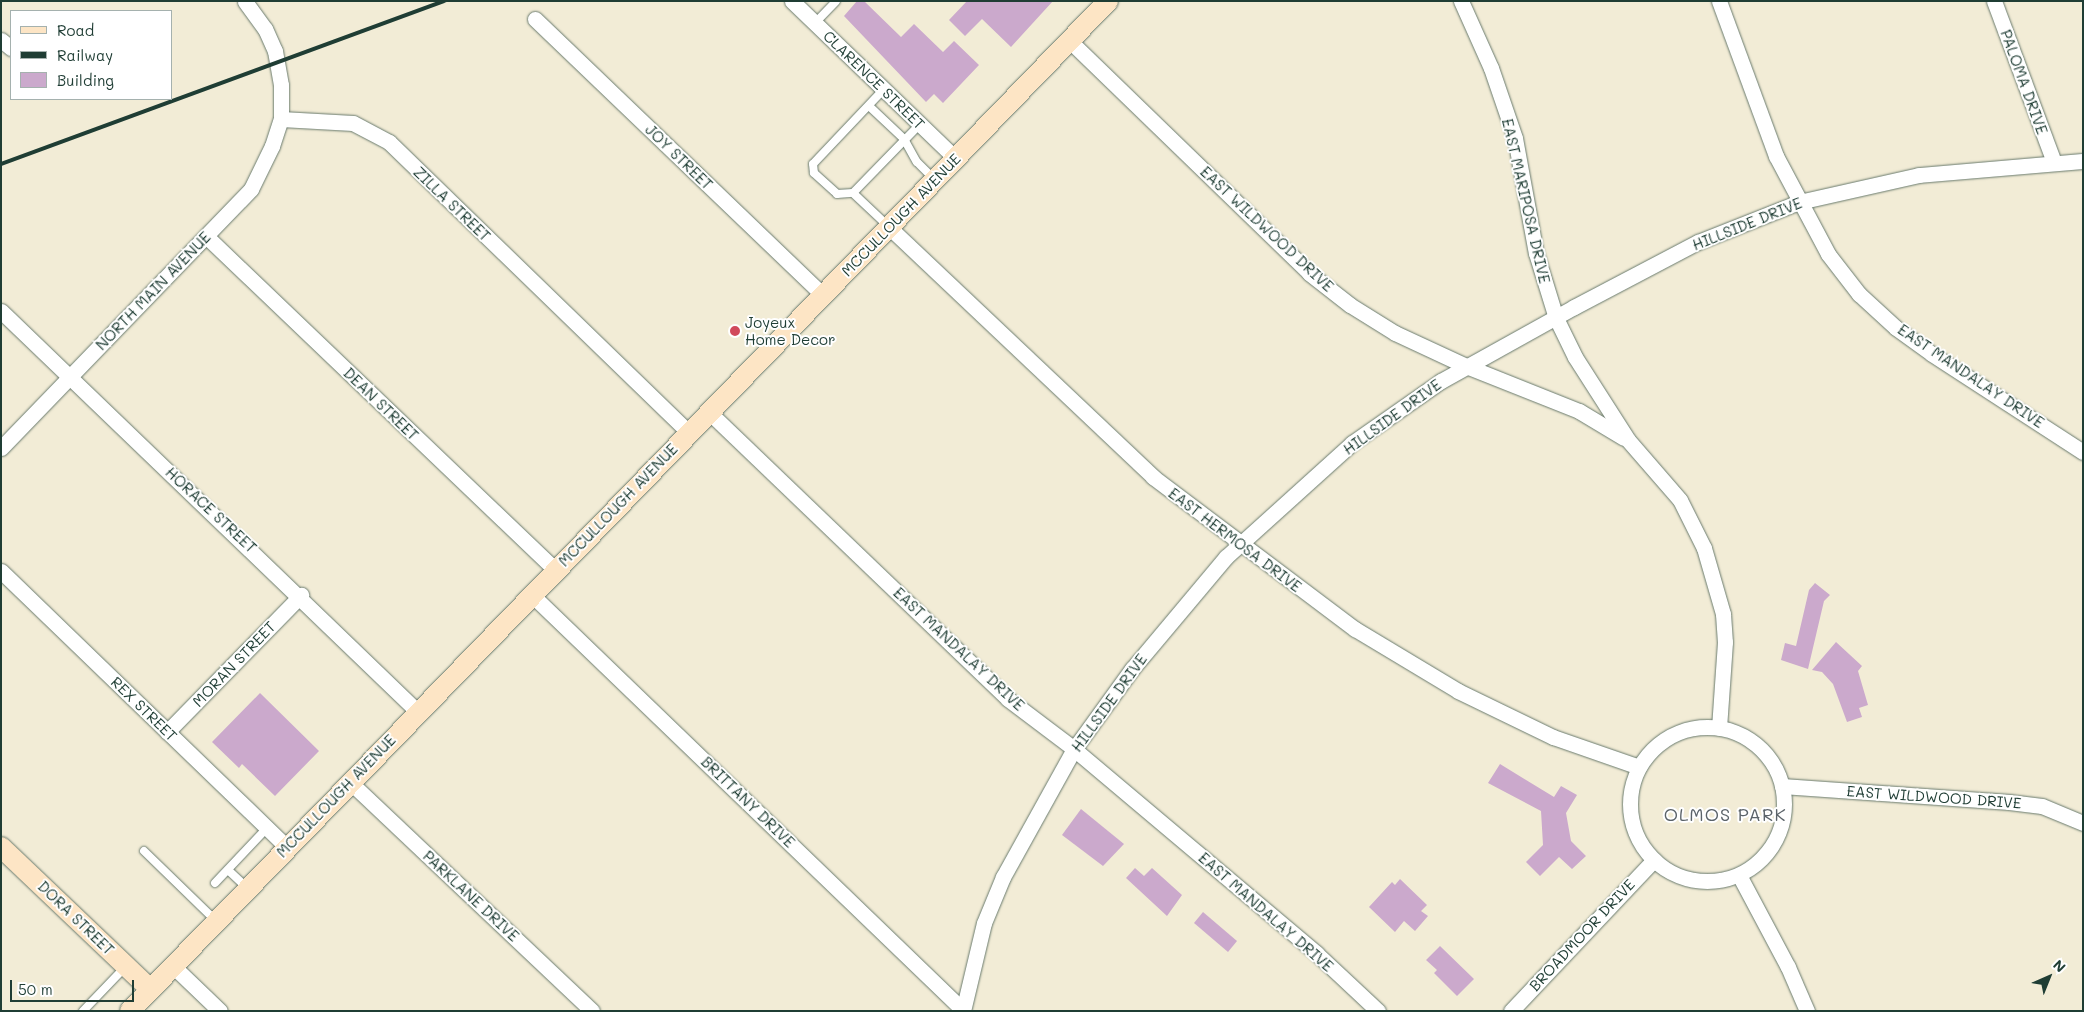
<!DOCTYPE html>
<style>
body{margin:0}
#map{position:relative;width:2084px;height:1012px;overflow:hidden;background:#f2ecd6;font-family:Mali,sans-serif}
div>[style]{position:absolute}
.building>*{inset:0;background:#cba9cc}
.roads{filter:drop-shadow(0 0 1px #697a6d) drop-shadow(0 0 1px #697a6d)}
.service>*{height:8px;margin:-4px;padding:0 4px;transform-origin:4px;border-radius:4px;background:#fff}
.minor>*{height:15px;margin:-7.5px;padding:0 7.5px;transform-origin:7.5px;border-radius:7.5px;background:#fff}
.minor>.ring{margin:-7.5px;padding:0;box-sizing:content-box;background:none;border:15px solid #fff;border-radius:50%}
.secondary>*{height:20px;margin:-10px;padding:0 10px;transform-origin:10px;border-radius:10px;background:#fde5c5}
.rail>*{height:4px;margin:-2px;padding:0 2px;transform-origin:2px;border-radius:2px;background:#1f3d34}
.dots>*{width:14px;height:14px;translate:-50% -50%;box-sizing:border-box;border:2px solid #fff;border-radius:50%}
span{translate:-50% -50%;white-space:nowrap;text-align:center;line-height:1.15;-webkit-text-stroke:4px #fff;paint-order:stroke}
.street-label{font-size:15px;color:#1f3d34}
.poi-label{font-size:15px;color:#1f3d34}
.left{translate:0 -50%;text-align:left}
.quarter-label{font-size:18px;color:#5b6369;letter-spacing:1px}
.frame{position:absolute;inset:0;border:2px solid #1f3d34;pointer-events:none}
.legend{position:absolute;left:10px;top:10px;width:162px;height:90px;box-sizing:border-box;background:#fff;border:1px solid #a5b1ae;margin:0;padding:6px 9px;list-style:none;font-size:15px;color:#1f3d34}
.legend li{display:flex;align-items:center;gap:10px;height:25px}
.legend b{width:25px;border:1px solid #a5b1ae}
.north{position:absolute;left:2024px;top:952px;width:50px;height:50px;-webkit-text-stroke:4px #fff;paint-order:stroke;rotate:44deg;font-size:14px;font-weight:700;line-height:20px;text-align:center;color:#1f3d34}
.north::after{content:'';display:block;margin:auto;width:18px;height:22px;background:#1f3d34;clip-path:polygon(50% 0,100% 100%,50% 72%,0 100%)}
.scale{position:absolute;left:10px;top:980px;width:124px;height:22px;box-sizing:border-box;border:2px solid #1f3d34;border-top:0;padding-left:6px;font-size:15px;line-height:18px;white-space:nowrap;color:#1f3d34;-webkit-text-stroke:4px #fff;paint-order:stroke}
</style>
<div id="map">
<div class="building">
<div style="clip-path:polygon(857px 1px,864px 1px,901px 37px,914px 24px,943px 52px,954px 41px,979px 65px,943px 103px,934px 94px,926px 102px,844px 16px)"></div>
<div style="clip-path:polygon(967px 1px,1053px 1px,1011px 47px,982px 19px,965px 36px,949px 20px)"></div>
<div style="clip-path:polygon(1815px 583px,1830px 595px,1824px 601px,1808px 669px,1781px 660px,1785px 643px,1796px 646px,1809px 590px)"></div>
<div style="clip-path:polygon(1836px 642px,1862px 666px,1858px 671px,1868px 705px,1859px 708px,1862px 717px,1847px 722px,1833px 684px,1822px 672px,1812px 670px)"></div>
<div style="clip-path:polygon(260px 693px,319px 751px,275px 796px,242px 764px,239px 768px,212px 742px)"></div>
<div style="clip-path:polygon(1500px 764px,1554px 797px,1561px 786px,1577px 795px,1566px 813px,1571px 841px,1586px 856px,1572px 869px,1559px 857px,1540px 876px,1526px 862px,1543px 845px,1541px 811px,1488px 783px)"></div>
<div style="clip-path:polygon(1081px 809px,1124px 844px,1103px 866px,1062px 835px)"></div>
<div style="clip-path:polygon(1135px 868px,1144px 876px,1152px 868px,1182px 895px,1167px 916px,1126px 878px)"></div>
<div style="clip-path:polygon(1400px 879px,1427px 905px,1421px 911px,1428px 916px,1415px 931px,1404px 921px,1395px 932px,1369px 907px,1392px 882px,1395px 885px)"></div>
<div style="clip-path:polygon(1203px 912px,1237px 941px,1228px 952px,1194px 923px)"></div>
<div style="clip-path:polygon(1440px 946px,1474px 979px,1457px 996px,1434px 973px,1437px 970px,1426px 960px)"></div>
</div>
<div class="roads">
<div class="service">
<div style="left:815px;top:23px;width:30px;rotate:-46deg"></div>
<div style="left:884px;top:89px;width:103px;rotate:133.4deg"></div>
<div style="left:813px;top:164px;width:9px;rotate:84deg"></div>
<div style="left:814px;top:173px;width:31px;rotate:42deg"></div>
<div style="left:837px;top:194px;width:16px;rotate:-4deg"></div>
<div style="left:853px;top:193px;width:48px;rotate:43.3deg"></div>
<div style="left:869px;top:106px;width:48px;rotate:43.3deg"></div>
<div style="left:904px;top:139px;width:26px;rotate:61deg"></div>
<div style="left:917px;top:162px;width:25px;rotate:45deg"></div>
<div style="left:853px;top:193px;width:96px;rotate:-45.8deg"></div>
<div style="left:144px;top:851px;width:100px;rotate:44.2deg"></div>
<div style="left:228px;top:870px;width:26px;rotate:43deg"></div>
<div style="left:215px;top:883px;width:76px;rotate:-46.6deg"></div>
<div style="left:83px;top:1011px;width:61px;rotate:-46.3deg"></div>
</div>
<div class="minor">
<div style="left:792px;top:1px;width:228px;rotate:43.9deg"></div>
<div style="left:1461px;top:1px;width:73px;rotate:65.9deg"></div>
<div style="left:1491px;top:68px;width:74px;rotate:71.1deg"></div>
<div style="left:1515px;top:138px;width:117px;rotate:79.7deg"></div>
<div style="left:1536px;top:253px;width:68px;rotate:72.9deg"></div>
<div style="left:1556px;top:318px;width:43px;rotate:64deg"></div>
<div style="left:1575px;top:357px;width:98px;rotate:57.4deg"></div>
<div style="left:1628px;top:440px;width:79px;rotate:49.1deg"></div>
<div style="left:1680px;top:500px;width:54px;rotate:63.4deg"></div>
<div style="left:1704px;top:548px;width:69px;rotate:73.9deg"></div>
<div style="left:1723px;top:614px;width:28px;rotate:86deg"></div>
<div style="left:1725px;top:642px;width:86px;rotate:94deg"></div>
<div style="left:1719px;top:1px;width:165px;rotate:69.8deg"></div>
<div style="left:1776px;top:156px;width:111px;rotate:62deg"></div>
<div style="left:1828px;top:254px;width:51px;rotate:52.2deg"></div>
<div style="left:1859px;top:294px;width:50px;rotate:42.6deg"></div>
<div style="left:1896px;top:328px;width:44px;rotate:35.8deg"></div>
<div style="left:1932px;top:354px;width:180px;rotate:33deg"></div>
<div style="left:1994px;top:1px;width:172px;rotate:69.6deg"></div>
<div style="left:535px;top:19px;width:399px;rotate:43.8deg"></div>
<div style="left:1px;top:40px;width:13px;rotate:39deg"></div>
<div style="left:1070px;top:41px;width:333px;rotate:44.1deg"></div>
<div style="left:1309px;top:273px;width:52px;rotate:38deg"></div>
<div style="left:1350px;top:305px;width:53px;rotate:31.9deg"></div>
<div style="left:1395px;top:333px;width:78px;rotate:24.9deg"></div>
<div style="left:1466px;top:366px;width:122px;rotate:21.7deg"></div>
<div style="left:1579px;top:411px;width:52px;rotate:31deg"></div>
<div style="left:281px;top:119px;width:72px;rotate:3.2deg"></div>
<div style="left:353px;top:123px;width:41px;rotate:27.8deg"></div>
<div style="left:389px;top:142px;width:418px;rotate:44.1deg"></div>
<div style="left:889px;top:227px;width:364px;rotate:43.4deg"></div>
<div style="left:1153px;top:477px;width:253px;rotate:37deg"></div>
<div style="left:1355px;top:629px;width:120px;rotate:31deg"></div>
<div style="left:1458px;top:691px;width:106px;rotate:25.8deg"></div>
<div style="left:1553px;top:737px;width:91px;rotate:19.2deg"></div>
<div style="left:207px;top:237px;width:482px;rotate:43.7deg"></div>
<div style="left:1px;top:311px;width:579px;rotate:43.88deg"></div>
<div style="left:709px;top:412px;width:414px;rotate:43.8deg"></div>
<div style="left:1008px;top:699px;width:83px;rotate:37.1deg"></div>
<div style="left:1074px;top:749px;width:317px;rotate:40.1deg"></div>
<div style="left:1316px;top:953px;width:85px;rotate:43.1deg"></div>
<div style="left:1px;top:448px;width:360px;rotate:-46deg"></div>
<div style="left:251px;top:189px;width:48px;rotate:-64deg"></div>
<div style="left:272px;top:146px;width:28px;rotate:-72deg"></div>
<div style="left:281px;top:119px;width:34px;rotate:-90deg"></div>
<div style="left:281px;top:85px;width:35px;rotate:-100deg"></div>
<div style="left:275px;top:51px;width:24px;rotate:-114deg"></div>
<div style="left:265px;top:29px;width:34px;rotate:-126deg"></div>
<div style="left:1px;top:571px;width:397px;rotate:44deg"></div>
<div style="left:532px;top:595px;width:598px;rotate:43.92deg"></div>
<div class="ring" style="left:1630px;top:727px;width:139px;height:139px"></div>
<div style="left:167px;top:732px;width:192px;rotate:-45.6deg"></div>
<div style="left:350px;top:782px;width:333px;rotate:43.4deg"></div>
<div style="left:1782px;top:786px;width:228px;rotate:4deg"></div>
<div style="left:2009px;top:802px;width:33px;rotate:7deg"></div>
<div style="left:2042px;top:806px;width:44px;rotate:22.5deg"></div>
<div style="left:1739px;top:875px;width:104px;rotate:62deg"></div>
<div style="left:1788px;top:967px;width:48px;rotate:66.6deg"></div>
<div style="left:173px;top:966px;width:65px;rotate:43.8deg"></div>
<div style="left:963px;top:1011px;width:90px;rotate:-76.6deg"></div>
<div style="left:984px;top:923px;width:50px;rotate:-67.6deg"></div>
<div style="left:1003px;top:877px;width:146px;rotate:-61deg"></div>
<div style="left:1074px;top:749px;width:99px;rotate:-54.1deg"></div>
<div style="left:1132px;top:669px;width:146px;rotate:-50deg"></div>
<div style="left:1226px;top:557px;width:170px;rotate:-42.1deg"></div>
<div style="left:1352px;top:443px;width:108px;rotate:-34.9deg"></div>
<div style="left:1441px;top:381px;width:152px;rotate:-29.1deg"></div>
<div style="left:1574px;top:307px;width:140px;rotate:-27.7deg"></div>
<div style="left:1698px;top:242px;width:109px;rotate:-21.6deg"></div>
<div style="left:1799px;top:202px;width:123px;rotate:-12.7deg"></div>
<div style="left:1919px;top:175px;width:165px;rotate:-4.9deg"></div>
<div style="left:1511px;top:1011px;width:208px;rotate:-46.6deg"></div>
</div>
<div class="secondary">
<div style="left:1px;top:847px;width:206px;rotate:43.6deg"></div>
<div style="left:130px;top:1011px;width:1406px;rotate:-45.92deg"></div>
</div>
</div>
<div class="rail">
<div style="left:1px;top:164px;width:472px;rotate:-20.2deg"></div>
</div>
<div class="dots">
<div style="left:735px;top:331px;background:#d1495b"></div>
</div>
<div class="street-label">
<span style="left:874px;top:80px;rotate:44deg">CLARENCE STREET</span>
<span style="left:2024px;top:82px;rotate:70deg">PALOMA DRIVE</span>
<span style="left:679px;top:157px;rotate:44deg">JOY STREET</span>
<span style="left:1526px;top:201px;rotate:77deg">EAST MARIPOSA DRIVE</span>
<span style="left:452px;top:204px;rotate:44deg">ZILLA STREET</span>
<span style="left:901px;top:215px;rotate:-46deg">MCCULLOUGH AVENUE</span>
<span style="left:1747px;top:224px;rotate:-22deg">HILLSIDE DRIVE</span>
<span style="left:1267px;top:229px;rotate:43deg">EAST WILDWOOD DRIVE</span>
<span style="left:153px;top:291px;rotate:-46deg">NORTH MAIN AVENUE</span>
<span style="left:1971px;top:376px;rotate:34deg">EAST MANDALAY DRIVE</span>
<span style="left:381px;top:404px;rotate:44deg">DEAN STREET</span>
<span style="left:1392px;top:417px;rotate:-36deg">HILLSIDE DRIVE</span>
<span style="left:618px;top:505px;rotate:-46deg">MCCULLOUGH AVENUE</span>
<span style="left:211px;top:510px;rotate:43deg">HORACE STREET</span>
<span style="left:1235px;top:540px;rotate:37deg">EAST HERMOSA DRIVE</span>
<span style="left:959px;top:649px;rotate:43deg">EAST MANDALAY DRIVE</span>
<span style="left:234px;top:664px;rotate:-46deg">MORAN STREET</span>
<span style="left:1109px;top:703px;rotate:-54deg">HILLSIDE DRIVE</span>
<span style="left:144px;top:709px;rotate:44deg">REX STREET</span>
<span style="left:336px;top:796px;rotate:-46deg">MCCULLOUGH AVENUE</span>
<span style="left:1934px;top:797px;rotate:4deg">EAST WILDWOOD DRIVE</span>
<span style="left:748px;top:802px;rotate:44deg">BRITTANY DRIVE</span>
<span style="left:471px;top:896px;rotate:43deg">PARKLANE DRIVE</span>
<span style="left:1266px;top:912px;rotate:41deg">EAST MANDALAY DRIVE</span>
<span style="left:76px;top:918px;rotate:44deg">DORA STREET</span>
<span style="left:1582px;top:935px;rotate:-47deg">BROADMOOR DRIVE</span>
</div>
<div class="poi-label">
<span class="left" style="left:745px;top:331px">Joyeux<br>Home Decor</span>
</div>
<div class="quarter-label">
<span style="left:1725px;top:814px">OLMOS PARK</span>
</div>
<div class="frame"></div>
<ul class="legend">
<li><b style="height:6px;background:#fde5c5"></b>Road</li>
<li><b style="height:6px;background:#1f3d34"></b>Railway</li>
<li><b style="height:14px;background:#cba9cc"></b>Building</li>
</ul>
<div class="north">N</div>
<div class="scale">50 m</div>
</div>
